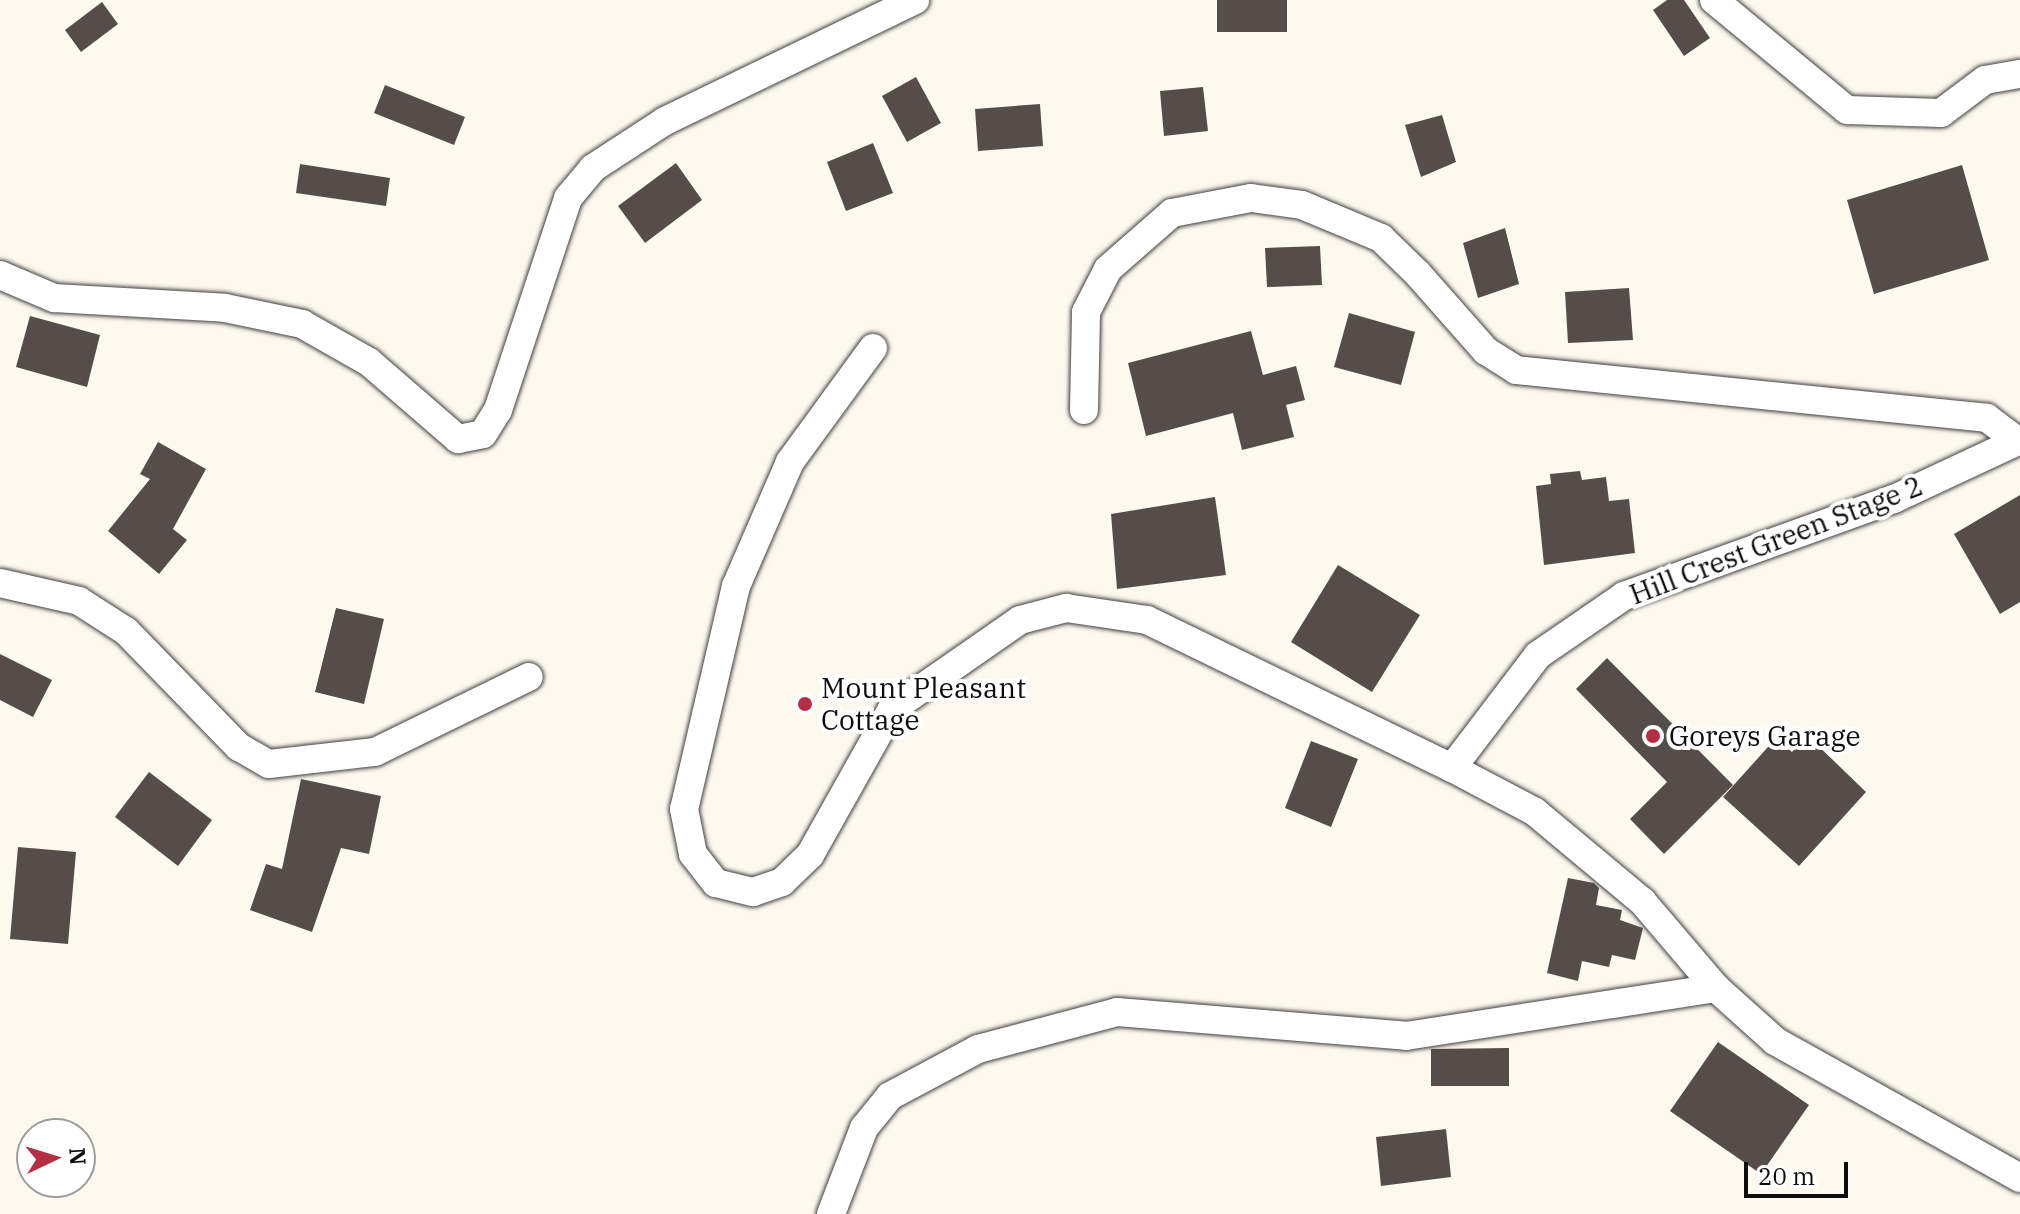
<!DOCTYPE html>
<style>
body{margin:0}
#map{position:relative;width:2020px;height:1214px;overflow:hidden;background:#fef9ef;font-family:"IBM Plex Serif",serif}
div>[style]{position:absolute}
.building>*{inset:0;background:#554d4a}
.roads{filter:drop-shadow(0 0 2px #404040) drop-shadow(0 0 2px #404040)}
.street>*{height:28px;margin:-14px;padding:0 14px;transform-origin:14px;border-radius:14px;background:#fff}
.dots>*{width:22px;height:22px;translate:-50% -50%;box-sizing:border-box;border:4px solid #fff;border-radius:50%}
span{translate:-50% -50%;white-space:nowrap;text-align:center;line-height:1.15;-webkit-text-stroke:8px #fff;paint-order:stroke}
.street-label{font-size:28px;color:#0d0d0d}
.poi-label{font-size:28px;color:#0d0d0d}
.left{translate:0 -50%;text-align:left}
.north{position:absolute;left:16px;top:1118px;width:80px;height:80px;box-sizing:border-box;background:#fff;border:2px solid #9e9e9e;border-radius:50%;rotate:86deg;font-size:22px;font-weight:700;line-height:32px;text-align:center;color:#0d0d0d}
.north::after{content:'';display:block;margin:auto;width:28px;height:36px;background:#b42f44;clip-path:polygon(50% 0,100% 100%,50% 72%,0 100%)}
.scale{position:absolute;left:1744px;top:1162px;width:104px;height:36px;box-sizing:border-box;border:4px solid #0d0d0d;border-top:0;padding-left:10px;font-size:24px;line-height:28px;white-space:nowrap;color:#0d0d0d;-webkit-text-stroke:6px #fff;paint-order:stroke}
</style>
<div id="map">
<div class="building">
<div style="clip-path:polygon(1217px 0,1287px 0,1287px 32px,1217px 32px)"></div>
<div style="clip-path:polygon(1667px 0,1684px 0,1710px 38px,1684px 56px,1653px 10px)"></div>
<div style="clip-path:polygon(102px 2px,118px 24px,81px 52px,65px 30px)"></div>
<div style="clip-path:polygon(916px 77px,941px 123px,907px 142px,882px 96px)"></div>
<div style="clip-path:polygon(385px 85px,465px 117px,454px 145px,374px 113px)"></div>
<div style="clip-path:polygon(1203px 87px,1208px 131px,1164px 136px,1160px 91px)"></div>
<div style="clip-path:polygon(1040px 104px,1043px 146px,978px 151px,975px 109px)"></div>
<div style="clip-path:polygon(1442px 115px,1456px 162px,1421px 177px,1405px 125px)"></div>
<div style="clip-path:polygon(873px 143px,893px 193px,846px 211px,827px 162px)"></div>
<div style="clip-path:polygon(676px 163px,702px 200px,645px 243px,618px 206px)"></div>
<div style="clip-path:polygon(300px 164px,390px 178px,386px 206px,296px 193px)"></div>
<div style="clip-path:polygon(1962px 165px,1989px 260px,1874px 294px,1847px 200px)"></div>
<div style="clip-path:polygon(1505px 228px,1519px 284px,1478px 298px,1463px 243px)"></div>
<div style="clip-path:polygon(1320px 246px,1322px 285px,1267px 287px,1265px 248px)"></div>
<div style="clip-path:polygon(1629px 288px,1633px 340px,1568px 343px,1565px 292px)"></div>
<div style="clip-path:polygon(1349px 313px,1415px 332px,1401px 385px,1334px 367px)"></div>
<div style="clip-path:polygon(30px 316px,100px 335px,87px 387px,16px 367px)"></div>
<div style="clip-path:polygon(1251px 331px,1263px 375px,1296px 366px,1305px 400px,1286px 405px,1294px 437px,1242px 450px,1233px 413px,1146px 436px,1128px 363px)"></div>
<div style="clip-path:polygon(158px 442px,206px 469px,173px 529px,187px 540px,159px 574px,108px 531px,150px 479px,140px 474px)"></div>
<div style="clip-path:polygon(1580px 471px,1582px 480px,1606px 477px,1609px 501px,1629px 499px,1635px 553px,1544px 565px,1536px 486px,1551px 484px,1550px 474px)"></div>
<div style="clip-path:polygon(2020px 495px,2020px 602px,2000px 614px,1954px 534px)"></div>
<div style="clip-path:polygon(1215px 497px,1226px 575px,1117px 589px,1111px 514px)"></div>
<div style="clip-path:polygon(1338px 565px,1420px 615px,1372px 692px,1291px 642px)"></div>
<div style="clip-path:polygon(336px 608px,384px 619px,364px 704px,315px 692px)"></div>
<div style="clip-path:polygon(0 654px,52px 680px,33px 717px,0 700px)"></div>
<div style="clip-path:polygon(1607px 658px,1733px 785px,1664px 854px,1630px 819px,1667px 782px,1576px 689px)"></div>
<div style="clip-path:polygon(1807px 735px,1866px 792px,1799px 866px,1723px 797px,1776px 738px,1792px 752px)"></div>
<div style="clip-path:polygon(1311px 741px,1358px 759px,1331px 827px,1285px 808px)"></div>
<div style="clip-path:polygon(149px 772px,212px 820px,178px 866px,115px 817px)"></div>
<div style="clip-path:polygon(301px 779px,381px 796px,369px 854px,341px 848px,312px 932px,250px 910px,266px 864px,282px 869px)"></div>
<div style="clip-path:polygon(18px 847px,76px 852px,68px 944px,10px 939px)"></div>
<div style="clip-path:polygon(1568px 878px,1594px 883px,1599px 888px,1596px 905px,1622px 910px,1620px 920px,1643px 928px,1635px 960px,1612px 955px,1609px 967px,1582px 961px,1578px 981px,1547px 973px)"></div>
<div style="clip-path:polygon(1718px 1042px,1809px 1105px,1761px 1174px,1670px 1111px)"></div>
<div style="clip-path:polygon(1509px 1048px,1509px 1086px,1431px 1086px,1431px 1049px)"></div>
<div style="clip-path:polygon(1446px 1129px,1451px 1177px,1381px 1186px,1376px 1137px)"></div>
</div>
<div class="roads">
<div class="street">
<div style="left:1714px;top:0;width:173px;rotate:39.6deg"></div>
<div style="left:1847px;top:110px;width:94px;rotate:1.8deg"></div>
<div style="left:1941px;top:113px;width:55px;rotate:-36.9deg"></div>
<div style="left:1985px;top:80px;width:36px;rotate:-10deg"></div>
<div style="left:0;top:275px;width:59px;rotate:23.1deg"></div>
<div style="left:54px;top:298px;width:171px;rotate:3.3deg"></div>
<div style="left:225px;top:308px;width:79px;rotate:11.7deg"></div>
<div style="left:302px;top:324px;width:77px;rotate:29.6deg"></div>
<div style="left:369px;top:362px;width:118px;rotate:40.9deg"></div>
<div style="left:458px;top:439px;width:25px;rotate:-11deg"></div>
<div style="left:483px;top:434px;width:28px;rotate:-58deg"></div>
<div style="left:498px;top:410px;width:223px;rotate:-71.7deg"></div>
<div style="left:568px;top:198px;width:39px;rotate:-50deg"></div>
<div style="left:593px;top:168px;width:86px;rotate:-33.1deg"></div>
<div style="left:665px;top:121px;width:278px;rotate:-25.8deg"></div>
<div style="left:873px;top:348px;width:141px;rotate:126.1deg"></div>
<div style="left:790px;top:462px;width:135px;rotate:113.5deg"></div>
<div style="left:736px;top:586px;width:229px;rotate:103.1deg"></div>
<div style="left:684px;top:809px;width:46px;rotate:78.7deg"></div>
<div style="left:693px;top:854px;width:37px;rotate:52deg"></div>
<div style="left:716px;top:883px;width:38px;rotate:14deg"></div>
<div style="left:753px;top:892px;width:31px;rotate:-19deg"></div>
<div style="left:782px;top:882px;width:39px;rotate:-44deg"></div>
<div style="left:810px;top:855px;width:167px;rotate:-60.7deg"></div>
<div style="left:892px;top:709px;width:156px;rotate:-34.8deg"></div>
<div style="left:1020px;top:620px;width:48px;rotate:-14.6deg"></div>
<div style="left:1066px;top:608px;width:82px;rotate:8.4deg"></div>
<div style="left:1147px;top:620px;width:339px;rotate:25.9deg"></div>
<div style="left:1452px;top:768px;width:94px;rotate:27.9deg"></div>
<div style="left:1535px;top:812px;width:139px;rotate:39.8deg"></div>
<div style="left:1642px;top:901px;width:114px;rotate:49.6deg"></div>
<div style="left:1716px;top:988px;width:79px;rotate:41.9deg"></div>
<div style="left:1775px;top:1041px;width:281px;rotate:29.2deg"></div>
<div style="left:1084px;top:410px;width:98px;rotate:-88.8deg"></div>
<div style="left:1086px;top:312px;width:48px;rotate:-62.9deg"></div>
<div style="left:1108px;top:269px;width:85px;rotate:-41.2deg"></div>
<div style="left:1172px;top:213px;width:80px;rotate:-10.8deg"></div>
<div style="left:1251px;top:198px;width:51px;rotate:7.8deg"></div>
<div style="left:1302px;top:205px;width:86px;rotate:22.7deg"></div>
<div style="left:1381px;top:238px;width:52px;rotate:44.2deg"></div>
<div style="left:1418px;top:274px;width:103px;rotate:48.6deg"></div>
<div style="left:1486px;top:351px;width:36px;rotate:32deg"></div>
<div style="left:1516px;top:370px;width:473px;rotate:5.8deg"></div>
<div style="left:1987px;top:418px;width:39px;rotate:37deg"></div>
<div style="left:0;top:583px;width:81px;rotate:12.8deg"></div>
<div style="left:79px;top:601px;width:56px;rotate:32.6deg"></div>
<div style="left:126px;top:631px;width:162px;rotate:45.8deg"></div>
<div style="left:239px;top:747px;width:34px;rotate:30deg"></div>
<div style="left:269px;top:764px;width:107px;rotate:-6.5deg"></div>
<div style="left:375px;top:752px;width:171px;rotate:-26deg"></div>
<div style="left:1452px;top:768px;width:142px;rotate:-52.7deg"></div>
<div style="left:1538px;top:655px;width:104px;rotate:-34.5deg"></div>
<div style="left:1624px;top:596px;width:287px;rotate:-19.8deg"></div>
<div style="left:1894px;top:499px;width:139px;rotate:-25.1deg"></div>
<div style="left:831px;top:1214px;width:92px;rotate:-69deg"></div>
<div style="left:864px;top:1128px;width:41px;rotate:-50.9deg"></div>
<div style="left:890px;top:1096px;width:100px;rotate:-28.1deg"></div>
<div style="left:978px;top:1049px;width:144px;rotate:-14.9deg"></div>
<div style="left:1117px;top:1012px;width:290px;rotate:4.7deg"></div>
<div style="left:1406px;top:1036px;width:314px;rotate:-8.8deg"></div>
</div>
</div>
<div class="dots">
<div style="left:805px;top:704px;background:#b42f44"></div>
<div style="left:1653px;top:736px;background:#b42f44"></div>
</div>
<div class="street-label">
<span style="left:1776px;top:540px;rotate:-21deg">Hill Crest Green Stage 2</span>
</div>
<div class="poi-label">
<span class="left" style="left:821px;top:704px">Mount Pleasant<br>Cottage</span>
<span class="left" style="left:1669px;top:736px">Goreys Garage</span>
</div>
<div class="north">N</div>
<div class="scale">20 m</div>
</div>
